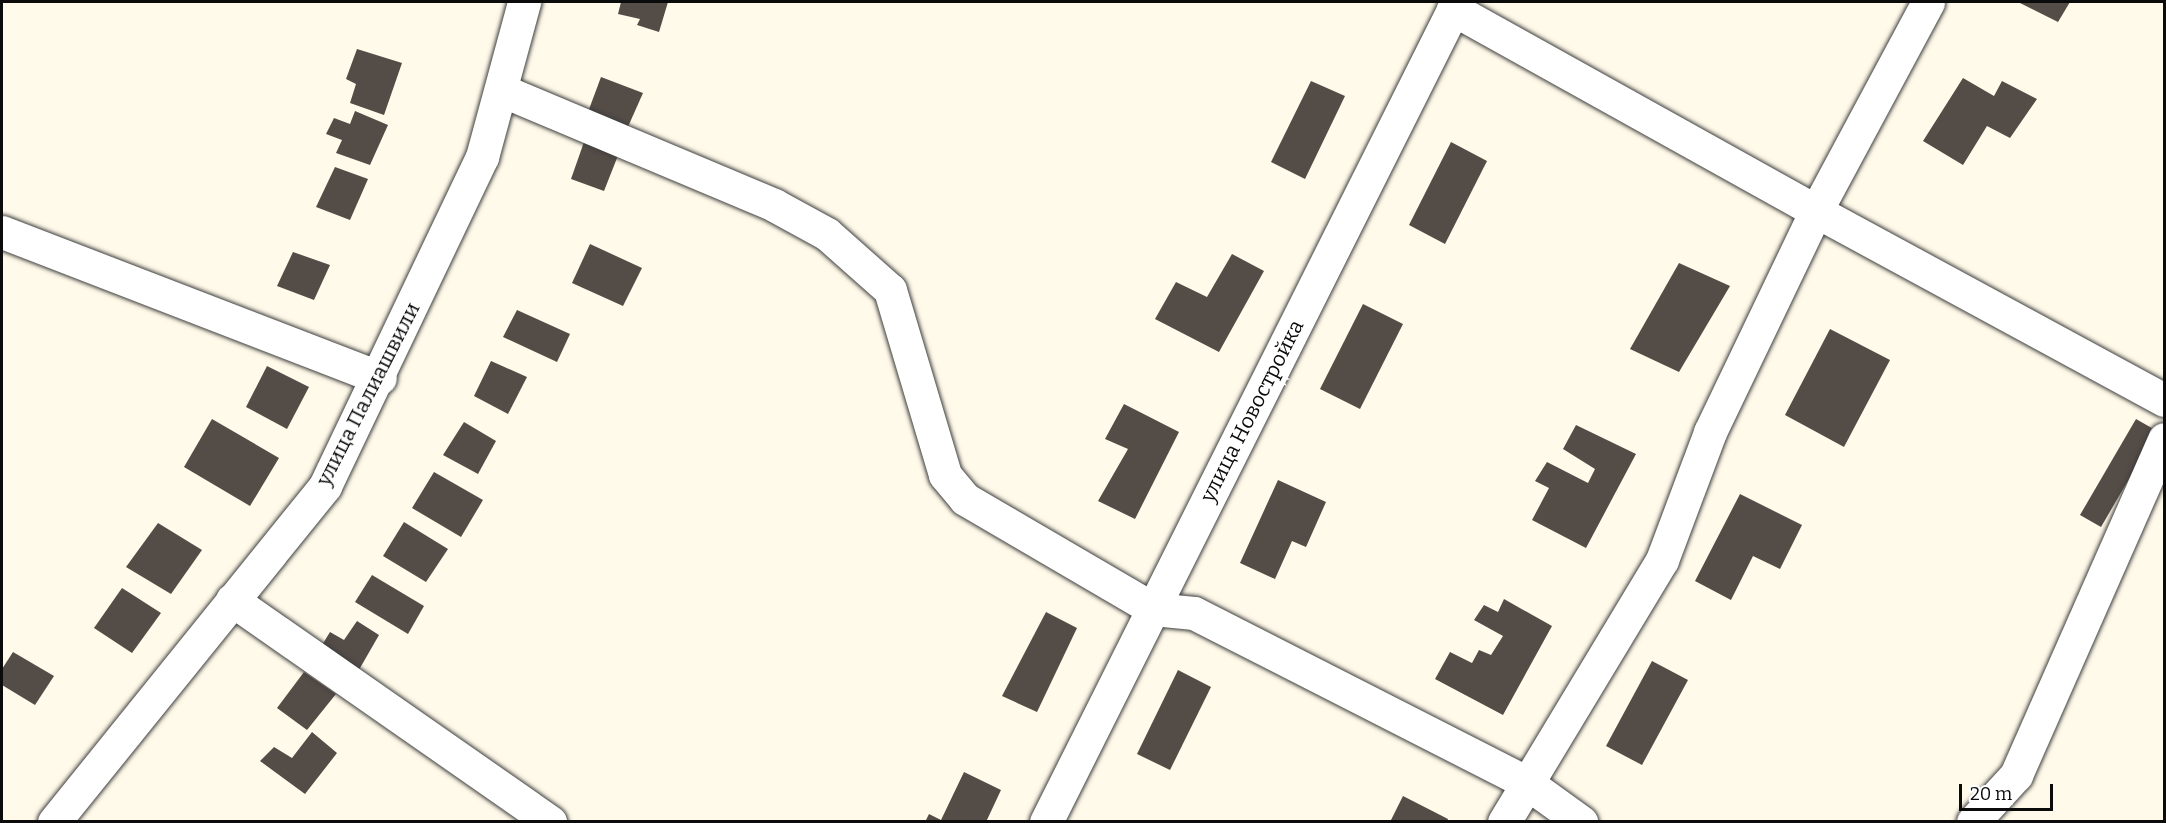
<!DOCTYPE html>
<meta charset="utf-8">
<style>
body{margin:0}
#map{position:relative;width:2166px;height:823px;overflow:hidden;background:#fffae9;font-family:Bitter,serif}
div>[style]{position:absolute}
.building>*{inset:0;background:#544c47}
.roads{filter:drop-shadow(0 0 2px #3e3e3e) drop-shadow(0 0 2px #3e3e3e)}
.minor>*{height:33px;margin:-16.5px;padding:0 16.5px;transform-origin:16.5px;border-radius:16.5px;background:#fff}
span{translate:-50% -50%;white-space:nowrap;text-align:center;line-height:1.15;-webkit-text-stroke:6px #fff;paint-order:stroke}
.street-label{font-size:21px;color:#0b0b0b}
.frame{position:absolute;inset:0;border:3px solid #0b0b0b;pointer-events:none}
.scale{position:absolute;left:1959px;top:784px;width:94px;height:27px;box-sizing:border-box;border:3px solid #0b0b0b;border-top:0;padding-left:8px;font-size:18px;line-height:21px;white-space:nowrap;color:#0b0b0b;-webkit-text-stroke:4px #fff;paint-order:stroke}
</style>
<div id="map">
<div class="building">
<div style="clip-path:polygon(621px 2px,668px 2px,659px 32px,637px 25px,640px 19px,618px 14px)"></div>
<div style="clip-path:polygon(2018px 2px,2070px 2px,2058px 22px)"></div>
<div style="clip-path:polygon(357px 49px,402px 63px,384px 115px,350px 103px,356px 84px,346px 79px)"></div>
<div style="clip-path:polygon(601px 77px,643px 93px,627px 129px,588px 112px)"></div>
<div style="clip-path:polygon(1963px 78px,1994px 96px,2002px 81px,2037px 99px,2010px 138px,1987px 126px,1963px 165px,1923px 141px)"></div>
<div style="clip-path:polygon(1311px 81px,1345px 96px,1305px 179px,1271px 162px)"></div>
<div style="clip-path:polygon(355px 111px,388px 125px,370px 165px,336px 153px,342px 140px,326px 134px,334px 118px,350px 124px)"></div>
<div style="clip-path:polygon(584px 142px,619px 153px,604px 191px,571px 179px)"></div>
<div style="clip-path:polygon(1451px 142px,1487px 161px,1445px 244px,1409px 225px)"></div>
<div style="clip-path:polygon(335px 167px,368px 179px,350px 220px,316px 207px)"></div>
<div style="clip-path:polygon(590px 244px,642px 268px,623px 306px,572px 283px)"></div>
<div style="clip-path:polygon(293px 252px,330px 265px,314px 300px,277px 286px)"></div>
<div style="clip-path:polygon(1232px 254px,1264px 271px,1219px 352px,1155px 319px,1176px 282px,1207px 297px)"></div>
<div style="clip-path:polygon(1679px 263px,1730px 286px,1679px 372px,1630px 349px)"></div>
<div style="clip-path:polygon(1363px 304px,1403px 324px,1360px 409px,1320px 389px)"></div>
<div style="clip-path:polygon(517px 310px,570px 334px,557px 362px,503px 337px)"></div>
<div style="clip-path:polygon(1830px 329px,1890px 360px,1844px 447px,1785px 415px)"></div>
<div style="clip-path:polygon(491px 361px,527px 377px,508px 414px,474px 396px)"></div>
<div style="clip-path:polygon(267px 366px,309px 387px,287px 429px,246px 407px)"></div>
<div style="clip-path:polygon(1124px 404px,1179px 432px,1135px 519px,1098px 501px,1128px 449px,1105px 439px)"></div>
<div style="clip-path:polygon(212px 419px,279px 458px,250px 506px,184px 467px)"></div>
<div style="clip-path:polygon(2136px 419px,2157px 431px,2101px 527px,2080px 515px)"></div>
<div style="clip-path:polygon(464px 422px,496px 441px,478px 474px,443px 455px)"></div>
<div style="clip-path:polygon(1576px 425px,1636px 454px,1586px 548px,1532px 520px,1549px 488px,1535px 481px,1547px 462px,1588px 483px,1595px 469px,1563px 449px)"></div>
<div style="clip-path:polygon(434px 472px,483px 500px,461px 537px,412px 508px)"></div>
<div style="clip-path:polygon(1278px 480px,1326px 502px,1306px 547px,1292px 541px,1275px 579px,1240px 563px)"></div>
<div style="clip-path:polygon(1740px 494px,1802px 525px,1780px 569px,1753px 556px,1731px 600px,1695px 581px)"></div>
<div style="clip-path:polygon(404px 522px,448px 549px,426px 582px,383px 556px)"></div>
<div style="clip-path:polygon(158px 523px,202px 550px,171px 594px,126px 567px)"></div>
<div style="clip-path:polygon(372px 575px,424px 606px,408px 634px,355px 602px)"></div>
<div style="clip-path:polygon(122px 588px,161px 613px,132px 653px,94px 628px)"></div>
<div style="clip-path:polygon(1504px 599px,1552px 626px,1503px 715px,1435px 679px,1450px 652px,1472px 663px,1479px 650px,1491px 655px,1503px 636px,1474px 620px,1484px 605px,1498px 612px)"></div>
<div style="clip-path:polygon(1046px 612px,1077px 628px,1037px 712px,1002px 696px)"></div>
<div style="clip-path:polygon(357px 621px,379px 635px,356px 675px,319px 650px,330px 632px,344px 640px)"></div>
<div style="clip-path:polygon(13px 652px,54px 676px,35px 705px,2px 685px,2px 669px)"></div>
<div style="clip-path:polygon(1652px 661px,1688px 680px,1642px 765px,1606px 746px)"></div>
<div style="clip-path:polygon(1178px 670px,1211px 687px,1170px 770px,1137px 754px)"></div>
<div style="clip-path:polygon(304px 672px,336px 694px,307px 730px,277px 708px)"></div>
<div style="clip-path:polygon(312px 732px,337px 753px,305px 794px,260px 761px,274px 747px,292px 758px)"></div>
<div style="clip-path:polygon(964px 772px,1001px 790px,986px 822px,925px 822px,929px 814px,941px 820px)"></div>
<div style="clip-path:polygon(1403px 796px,1448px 819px,1447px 822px,1390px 822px)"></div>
</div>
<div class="roads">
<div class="minor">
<div style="left:1453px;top:9px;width:415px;rotate:29.1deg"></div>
<div style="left:1816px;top:211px;width:396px;rotate:28.5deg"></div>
<div style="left:501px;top:90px;width:296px;rotate:22.8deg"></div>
<div style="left:774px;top:205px;width:60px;rotate:28.7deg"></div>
<div style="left:827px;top:234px;width:84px;rotate:41.6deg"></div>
<div style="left:890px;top:290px;width:193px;rotate:73.4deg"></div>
<div style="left:945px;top:475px;width:31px;rotate:50deg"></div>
<div style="left:965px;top:499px;width:218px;rotate:30.3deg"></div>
<div style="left:1153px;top:609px;width:41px;rotate:5.6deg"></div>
<div style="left:1194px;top:613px;width:374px;rotate:27deg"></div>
<div style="left:1527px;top:783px;width:67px;rotate:35.8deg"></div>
<div style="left:2px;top:232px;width:405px;rotate:21.1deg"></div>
<div style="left:232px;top:600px;width:388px;rotate:34.9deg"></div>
<div style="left:54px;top:822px;width:432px;rotate:-51.1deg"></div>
<div style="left:325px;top:486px;width:365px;rotate:-64.5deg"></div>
<div style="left:482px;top:157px;width:161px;rotate:-74.8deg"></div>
<div style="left:1046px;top:822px;width:917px;rotate:-63.38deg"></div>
<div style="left:1504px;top:822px;width:306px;rotate:-58.9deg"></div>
<div style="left:1662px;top:560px;width:137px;rotate:-69.4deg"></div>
<div style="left:1710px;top:432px;width:245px;rotate:-64.4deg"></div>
<div style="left:1816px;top:211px;width:237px;rotate:-61.8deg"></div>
<div style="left:1973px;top:822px;width:64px;rotate:-47.5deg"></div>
<div style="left:2016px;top:775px;width:367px;rotate:-66.2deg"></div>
</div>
</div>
<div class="street-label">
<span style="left:368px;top:394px;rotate:-63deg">улица Палиашвили</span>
<span style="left:1252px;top:411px;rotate:-63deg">улица Новостройка</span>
</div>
<div class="frame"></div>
<div class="scale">20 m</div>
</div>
